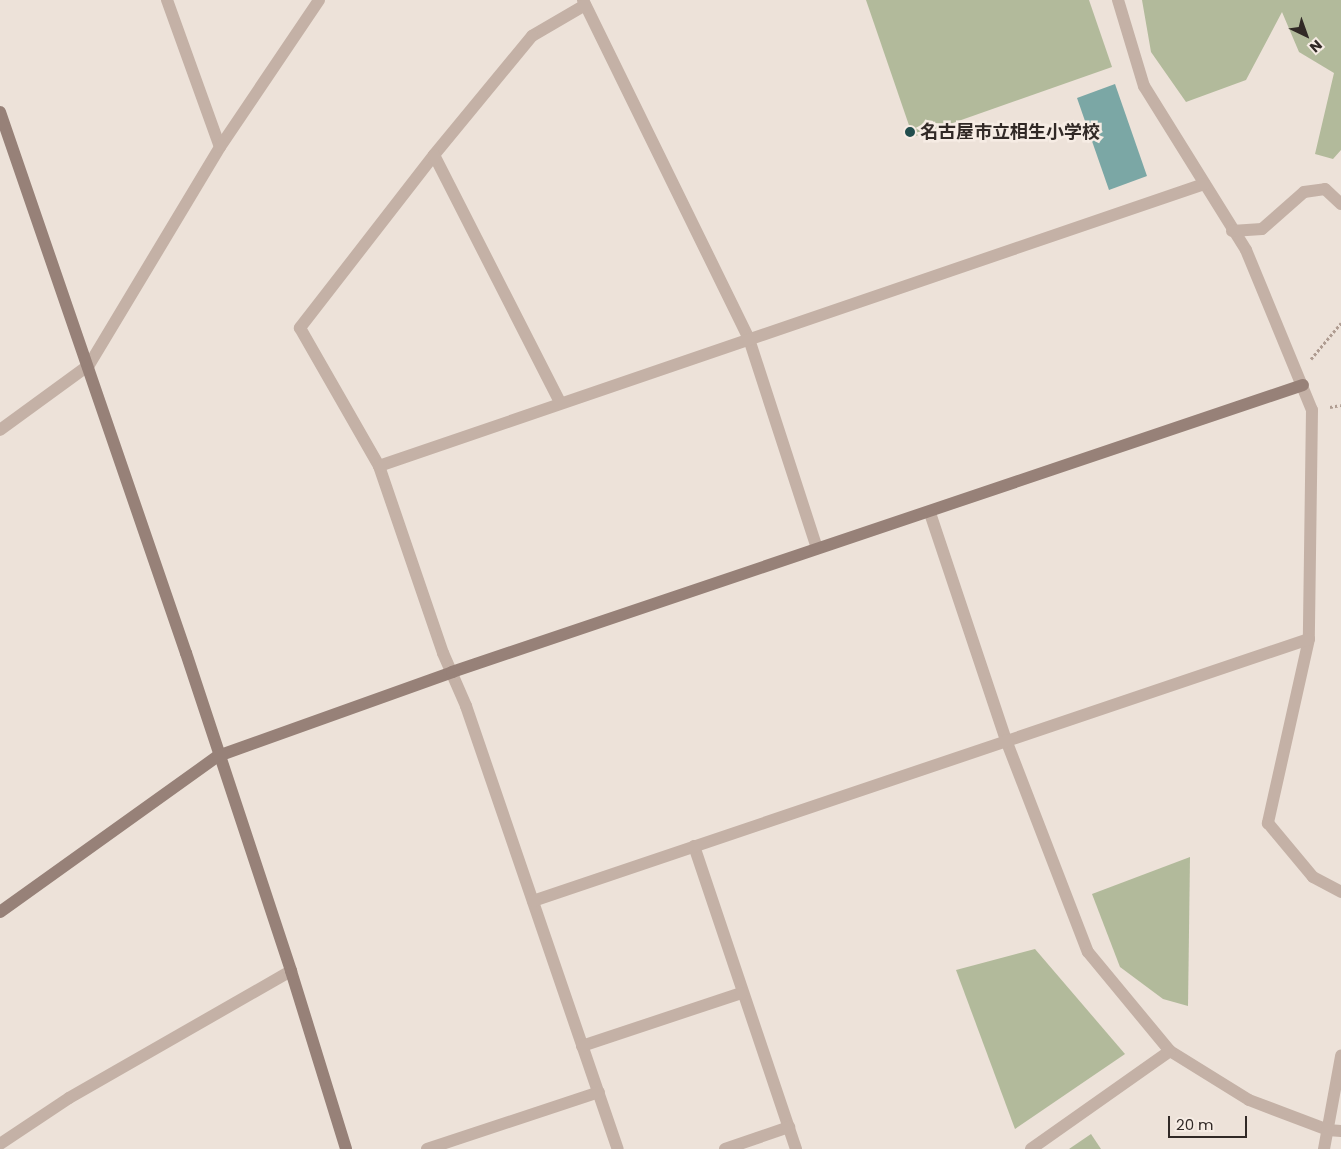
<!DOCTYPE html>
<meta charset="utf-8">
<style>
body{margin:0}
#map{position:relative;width:1341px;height:1149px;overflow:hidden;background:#ede2d9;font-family:Poppins,"Noto Sans JP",sans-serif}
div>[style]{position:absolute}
.green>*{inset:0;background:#b2ba9b}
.water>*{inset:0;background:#7ba7a5}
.path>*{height:3px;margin-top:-1.5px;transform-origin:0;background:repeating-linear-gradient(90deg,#af9c91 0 2.5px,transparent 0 5px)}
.street>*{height:12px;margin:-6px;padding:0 6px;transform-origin:6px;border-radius:6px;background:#c4b1a6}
.secondary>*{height:12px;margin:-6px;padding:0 6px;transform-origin:6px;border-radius:6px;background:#978178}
.dots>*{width:14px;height:14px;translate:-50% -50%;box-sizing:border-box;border:2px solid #f6ece4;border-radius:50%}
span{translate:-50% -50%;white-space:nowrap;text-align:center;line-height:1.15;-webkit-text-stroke:5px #f6ece4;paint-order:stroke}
.poi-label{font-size:18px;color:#312926;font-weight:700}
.left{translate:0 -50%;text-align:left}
.north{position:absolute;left:1281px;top:10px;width:50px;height:50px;-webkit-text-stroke:4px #f6ece4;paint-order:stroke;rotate:138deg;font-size:14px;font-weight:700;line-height:20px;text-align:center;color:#312926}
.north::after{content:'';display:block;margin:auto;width:18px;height:22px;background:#312926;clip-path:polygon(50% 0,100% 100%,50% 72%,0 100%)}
.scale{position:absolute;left:1168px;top:1116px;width:79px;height:22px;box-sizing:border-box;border:2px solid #312926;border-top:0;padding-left:6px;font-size:15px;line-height:18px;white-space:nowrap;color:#312926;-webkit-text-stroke:4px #f6ece4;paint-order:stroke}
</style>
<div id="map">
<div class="green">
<div style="clip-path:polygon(866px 0,1089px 0,1112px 67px,913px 137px)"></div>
<div style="clip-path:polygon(1142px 0,1341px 0,1341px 150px,1333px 159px,1315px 154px,1334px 73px,1299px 52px,1282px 12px,1246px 80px,1186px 102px,1151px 52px)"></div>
<div style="clip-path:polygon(1190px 857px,1188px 1006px,1163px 999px,1120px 967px,1092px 894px)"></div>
<div style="clip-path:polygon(1035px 949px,1125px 1054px,1015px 1129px,956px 970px)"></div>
<div style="clip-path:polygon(1091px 1134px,1101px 1149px,1069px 1149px)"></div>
</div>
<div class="water">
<div style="clip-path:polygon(1115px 84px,1147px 176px,1109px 190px,1077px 98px)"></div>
</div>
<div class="path">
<div style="left:1311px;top:359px;width:47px;rotate:-50.2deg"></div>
<div style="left:1330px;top:407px;width:11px;rotate:-10deg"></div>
</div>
<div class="street">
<div style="left:167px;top:0;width:156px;rotate:70.2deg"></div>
<div style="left:583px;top:0;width:377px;rotate:63.9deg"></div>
<div style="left:749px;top:339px;width:220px;rotate:72deg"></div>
<div style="left:1118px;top:0;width:90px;rotate:73.2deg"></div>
<div style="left:1144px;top:86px;width:193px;rotate:58.1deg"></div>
<div style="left:1246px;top:250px;width:173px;rotate:67.6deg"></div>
<div style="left:1312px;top:410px;width:229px;rotate:90.8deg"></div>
<div style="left:1309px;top:639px;width:189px;rotate:102.6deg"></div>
<div style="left:1268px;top:823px;width:70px;rotate:50.2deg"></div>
<div style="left:1313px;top:877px;width:32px;rotate:28deg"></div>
<div style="left:585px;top:5px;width:61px;rotate:149.7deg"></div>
<div style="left:532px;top:36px;width:154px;rotate:129.5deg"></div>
<div style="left:434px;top:155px;width:219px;rotate:127.8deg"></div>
<div style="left:300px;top:328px;width:159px;rotate:60.2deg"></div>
<div style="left:379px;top:466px;width:198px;rotate:71.1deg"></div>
<div style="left:443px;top:653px;width:58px;rotate:66.5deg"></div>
<div style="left:466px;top:706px;width:468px;rotate:71.1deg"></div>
<div style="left:434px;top:155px;width:277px;rotate:63deg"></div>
<div style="left:1232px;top:231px;width:30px;rotate:-4deg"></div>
<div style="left:1262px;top:229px;width:56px;rotate:-41.4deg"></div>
<div style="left:1304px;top:192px;width:21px;rotate:-8deg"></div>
<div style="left:1325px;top:189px;width:22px;rotate:43deg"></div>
<div style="left:0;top:430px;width:110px;rotate:-36.1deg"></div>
<div style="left:89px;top:365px;width:254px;rotate:-59deg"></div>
<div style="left:220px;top:147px;width:177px;rotate:-56deg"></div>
<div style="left:379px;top:466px;width:872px;rotate:-18.87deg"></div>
<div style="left:930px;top:513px;width:239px;rotate:71.5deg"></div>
<div style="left:1006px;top:740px;width:227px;rotate:68.9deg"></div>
<div style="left:1088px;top:952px;width:129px;rotate:50.4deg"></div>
<div style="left:1170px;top:1051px;width:93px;rotate:31.8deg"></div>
<div style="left:1249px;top:1100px;width:85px;rotate:20.8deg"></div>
<div style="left:1328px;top:1130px;width:13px;rotate:4deg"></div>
<div style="left:694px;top:846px;width:320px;rotate:71.4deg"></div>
<div style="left:533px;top:901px;width:819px;rotate:-18.66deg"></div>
<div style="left:582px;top:1046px;width:168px;rotate:-18.4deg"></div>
<div style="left:0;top:1144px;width:83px;rotate:-33.7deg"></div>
<div style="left:69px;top:1098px;width:256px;rotate:-29.8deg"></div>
<div style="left:427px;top:1149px;width:181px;rotate:-18.3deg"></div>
<div style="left:725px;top:1149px;width:68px;rotate:-19deg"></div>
<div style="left:1031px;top:1149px;width:170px;rotate:-35.2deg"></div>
<div style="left:1324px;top:1149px;width:95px;rotate:-79.6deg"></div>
</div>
<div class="secondary">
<div style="left:0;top:112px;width:572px;rotate:71.03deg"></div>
<div style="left:186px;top:653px;width:335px;rotate:71.7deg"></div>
<div style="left:291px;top:971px;width:186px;rotate:72.8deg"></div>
<div style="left:0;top:912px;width:268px;rotate:-35.6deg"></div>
<div style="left:218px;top:756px;width:249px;rotate:-19.7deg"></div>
<div style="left:452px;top:672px;width:898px;rotate:-18.64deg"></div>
</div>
<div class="dots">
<div style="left:910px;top:132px;background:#214d4d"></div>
</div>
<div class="poi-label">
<span class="left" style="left:920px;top:132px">名古屋市立相生小学校</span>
</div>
<div class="north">N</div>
<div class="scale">20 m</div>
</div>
